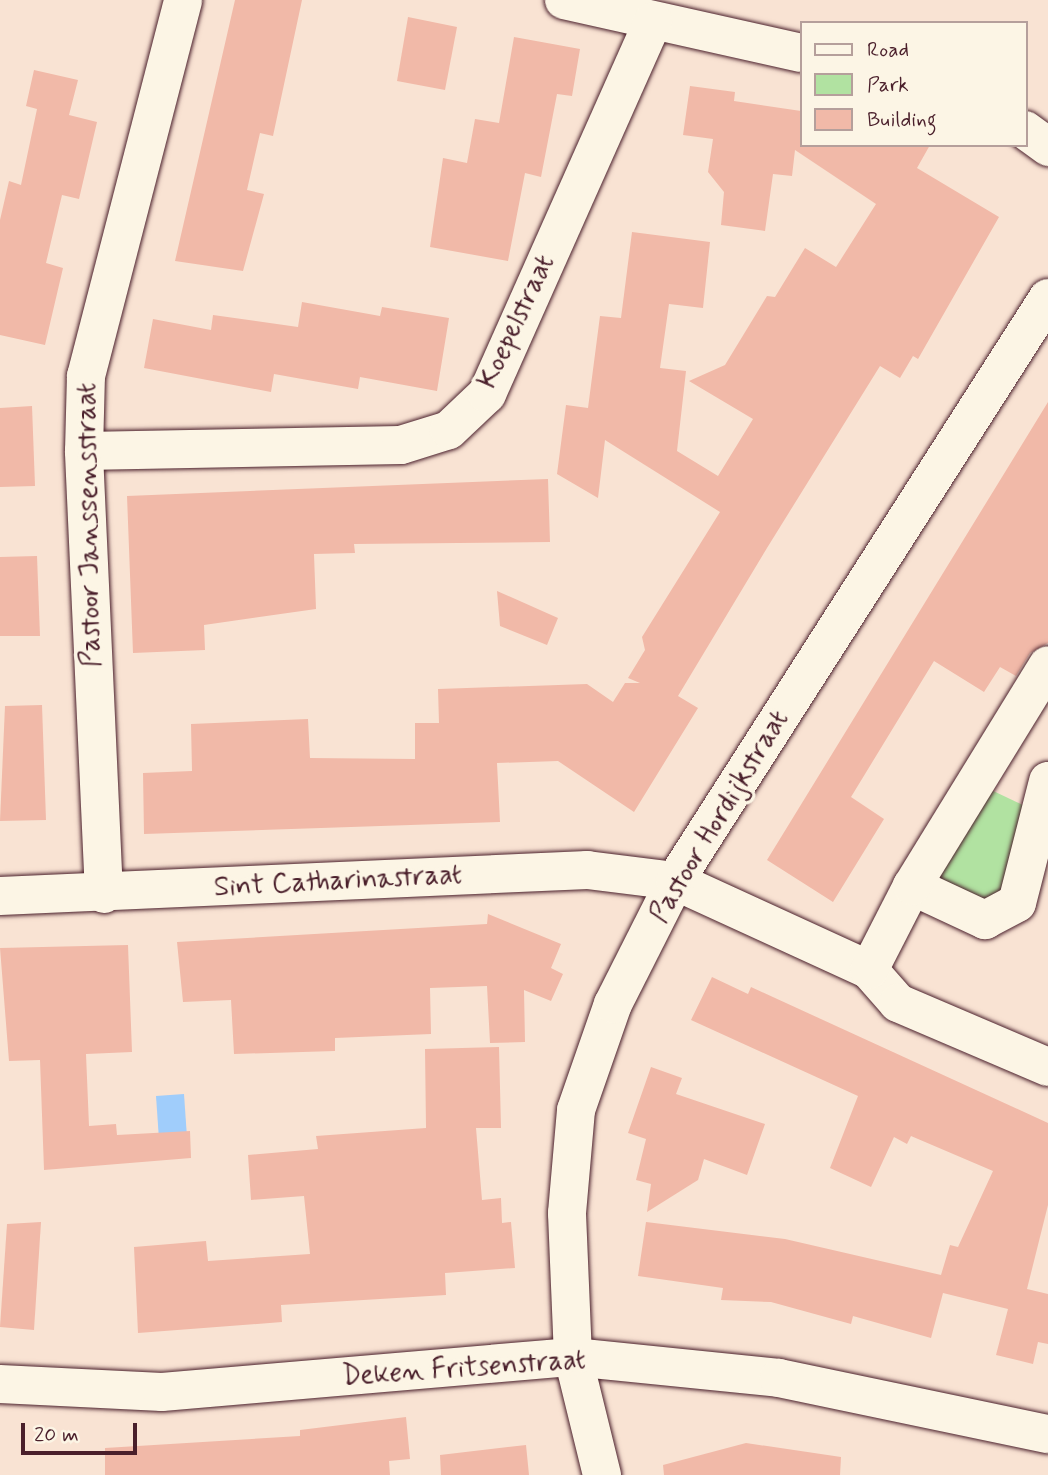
<!DOCTYPE html>
<style>
body{margin:0}
#map{position:relative;width:1048px;height:1475px;overflow:hidden;background:#f9e3d3;font-family:Mynerve,sans-serif}
div>[style]{position:absolute}
.green>*{inset:0;background:#b1e2a1}
.water>*{inset:0;background:#a0cdfb}
.building>*{inset:0;background:#f1b9a8}
.roads{filter:drop-shadow(0 0 2px #4a1f2b) drop-shadow(0 0 2px #4a1f2b)}
.street>*{height:38px;margin:-19px;padding:0 19px;transform-origin:19px;border-radius:19px;background:#fcf5e5}
span{translate:-50% -50%;white-space:nowrap;text-align:center;line-height:1.15;-webkit-text-stroke:7px #fcf5e5;paint-order:stroke}
.street-label{font-size:28px;color:#4a1f2b}
.legend{position:absolute;left:800px;top:21px;width:228px;height:126px;box-sizing:border-box;background:#fcf5e5;border:2px solid #b59f9b;margin:0;padding:9px 12px;list-style:none;font-size:21px;color:#4a1f2b}
.legend li{display:flex;align-items:center;gap:14px;height:35px}
.legend b{width:35px;border:2px solid #b59f9b}
.scale{position:absolute;left:21px;top:1423px;width:116px;height:32px;box-sizing:border-box;border:4px solid #4a1f2b;border-top:0;padding-left:9px;font-size:21px;line-height:24px;white-space:nowrap;color:#4a1f2b;-webkit-text-stroke:5px #fcf5e5;paint-order:stroke}
</style>
<div id="map">
<div class="green">
<div style="clip-path:polygon(987px 788px,1027px 807px,1005px 897px,985px 907px,939px 886px,936px 872px)"></div>
</div>
<div class="water">
<div style="clip-path:polygon(184px 1094px,188px 1152px,160px 1154px,156px 1096px)"></div>
</div>
<div class="building">
<div style="clip-path:polygon(235px 0,302px 0,273px 136px,260px 133px,247px 190px,264px 194px,243px 271px,175px 261px)"></div>
<div style="clip-path:polygon(408px 17px,457px 27px,445px 90px,397px 81px)"></div>
<div style="clip-path:polygon(514px 37px,580px 49px,572px 96px,557px 94px,541px 177px,525px 173px,508px 261px,430px 247px,443px 158px,467px 163px,475px 119px,499px 123px)"></div>
<div style="clip-path:polygon(34px 70px,78px 80px,69px 115px,97px 122px,79px 199px,62px 195px,46px 263px,63px 268px,45px 345px,0 335px,0 220px,9px 181px,21px 185px,37px 109px,26px 106px)"></div>
<div style="clip-path:polygon(690px 86px,735px 92px,734px 101px,801px 111px,801px 145px,930px 145px,917px 168px,999px 217px,918px 359px,913px 356px,900px 378px,880px 366px,767px 548px,678px 696px,698px 708px,634px 812px,558px 761px,497px 763px,500px 822px,144px 834px,143px 773px,192px 771px,191px 724px,308px 719px,310px 758px,415px 759px,415px 723px,439px 723px,438px 689px,587px 684px,613px 702px,625px 683px,640px 683px,628px 678px,645px 650px,642px 637px,720px 512px,605px 440px,598px 498px,557px 474px,566px 405px,588px 408px,600px 316px,621px 318px,632px 232px,710px 242px,703px 308px,669px 304px,660px 368px,686px 371px,677px 451px,718px 476px,753px 419px,689px 381px,725px 365px,767px 296px,775px 297px,805px 248px,836px 267px,876px 204px,795px 150px,792px 176px,773px 174px,765px 231px,721px 225px,724px 192px,708px 172px,713px 139px,683px 135px)"></div>
<div style="clip-path:polygon(302px 302px,380px 316px,382px 307px,449px 318px,437px 391px,360px 377px,358px 389px,274px 374px,271px 392px,144px 368px,153px 319px,211px 330px,213px 315px,298px 327px)"></div>
<div style="clip-path:polygon(1048px 402px,1048px 643px,1030px 653px,1016px 676px,1000px 667px,984px 692px,934px 661px,851px 797px,884px 819px,833px 902px,767px 860px)"></div>
<div style="clip-path:polygon(32px 406px,35px 486px,0 487px,0 408px)"></div>
<div style="clip-path:polygon(548px 479px,550px 542px,354px 544px,355px 553px,314px 554px,316px 609px,204px 625px,205px 650px,133px 653px,127px 496px)"></div>
<div style="clip-path:polygon(37px 556px,40px 636px,0 636px,0 557px)"></div>
<div style="clip-path:polygon(497px 591px,558px 618px,547px 645px,500px 626px)"></div>
<div style="clip-path:polygon(42px 705px,46px 820px,0 821px,5px 706px)"></div>
<div style="clip-path:polygon(488px 914px,561px 944px,551px 968px,563px 974px,551px 1001px,524px 990px,525px 1042px,490px 1043px,487px 986px,430px 988px,431px 1034px,335px 1038px,335px 1051px,234px 1054px,231px 1000px,183px 1002px,177px 942px,487px 924px)"></div>
<div style="clip-path:polygon(128px 945px,132px 1052px,86px 1054px,89px 1126px,116px 1124px,117px 1135px,190px 1131px,191px 1158px,44px 1170px,40px 1060px,9px 1061px,0 948px)"></div>
<div style="clip-path:polygon(712px 977px,748px 994px,751px 987px,1048px 1123px,1048px 1205px,1027px 1289px,1048px 1294px,1048px 1344px,1038px 1342px,1033px 1364px,996px 1355px,1008px 1309px,943px 1293px,931px 1338px,853px 1316px,851px 1324px,771px 1302px,721px 1300px,723px 1288px,638px 1276px,646px 1222px,785px 1239px,941px 1275px,950px 1245px,958px 1247px,993px 1171px,911px 1136px,907px 1144px,894px 1137px,871px 1187px,830px 1168px,858px 1096px,691px 1020px)"></div>
<div style="clip-path:polygon(499px 1047px,501px 1128px,476px 1128px,482px 1200px,501px 1198px,502px 1223px,511px 1222px,515px 1268px,445px 1273px,446px 1295px,281px 1305px,282px 1322px,138px 1333px,134px 1247px,206px 1241px,208px 1261px,310px 1254px,304px 1196px,251px 1200px,248px 1155px,318px 1149px,316px 1136px,426px 1128px,425px 1049px)"></div>
<div style="clip-path:polygon(651px 1067px,682px 1078px,676px 1094px,765px 1124px,747px 1175px,704px 1159px,698px 1180px,647px 1212px,651px 1184px,636px 1180px,646px 1139px,628px 1133px)"></div>
<div style="clip-path:polygon(41px 1222px,34px 1330px,0 1327px,7px 1224px)"></div>
<div style="clip-path:polygon(406px 1417px,410px 1459px,389px 1461px,390px 1475px,105px 1475px,105px 1448px,300px 1436px,300px 1430px)"></div>
<div style="clip-path:polygon(746px 1443px,841px 1457px,840px 1475px,664px 1475px,663px 1465px)"></div>
<div style="clip-path:polygon(526px 1445px,529px 1475px,441px 1475px,440px 1455px)"></div>
</div>
<div class="roads">
<div class="street">
<div style="left:564px;top:0;width:243px;rotate:12.6deg"></div>
<div style="left:1025px;top:130px;width:29px;rotate:36deg"></div>
<div style="left:84px;top:451px;width:317px;rotate:-1.1deg"></div>
<div style="left:401px;top:445px;width:50px;rotate:-17.4deg"></div>
<div style="left:449px;top:430px;width:52px;rotate:-43.5deg"></div>
<div style="left:487px;top:394px;width:408px;rotate:-66deg"></div>
<div style="left:912px;top:886px;width:81px;rotate:25deg"></div>
<div style="left:985px;top:920px;width:36px;rotate:-28deg"></div>
<div style="left:1017px;top:903px;width:126px;rotate:-75.7deg"></div>
<div style="left:104px;top:894px;width:443px;rotate:-92.6deg"></div>
<div style="left:84px;top:451px;width:75px;rotate:-88.5deg"></div>
<div style="left:86px;top:376px;width:388px;rotate:-75.5deg"></div>
<div style="left:0;top:896px;width:588px;rotate:-2.54deg"></div>
<div style="left:587px;top:870px;width:89px;rotate:7.1deg"></div>
<div style="left:675px;top:881px;width:213px;rotate:24.6deg"></div>
<div style="left:869px;top:970px;width:44px;rotate:48.7deg"></div>
<div style="left:898px;top:1003px;width:163px;rotate:23.1deg"></div>
<div style="left:869px;top:970px;width:94px;rotate:-62.9deg"></div>
<div style="left:912px;top:886px;width:259px;rotate:-58.4deg"></div>
<div style="left:0;top:1384px;width:162px;rotate:2.8deg"></div>
<div style="left:162px;top:1392px;width:412px;rotate:-4.9deg"></div>
<div style="left:573px;top:1357px;width:207px;rotate:5.8deg"></div>
<div style="left:779px;top:1378px;width:275px;rotate:11.8deg"></div>
<div style="left:602px;top:1475px;width:122px;rotate:-103.8deg"></div>
<div style="left:573px;top:1357px;width:144px;rotate:-92.4deg"></div>
<div style="left:567px;top:1213px;width:103px;rotate:-85deg"></div>
<div style="left:576px;top:1110px;width:112px;rotate:-70.8deg"></div>
<div style="left:613px;top:1004px;width:138px;rotate:-63.2deg"></div>
<div style="left:675px;top:881px;width:692px;rotate:-57.39deg"></div>
</div>
</div>
<div class="street-label">
<span style="left:517px;top:322px;rotate:-65deg">Koepelstraat</span>
<span style="left:90px;top:525px;rotate:-91deg">Pastoor Janssensstraat</span>
<span style="left:720px;top:817px;rotate:-59deg">Pastoor Hordijkstraat</span>
<span style="left:338px;top:882px;rotate:-3deg">Sint Catharinastraat</span>
<span style="left:464px;top:1369px;rotate:-4deg">Deken Fritsenstraat</span>
</div>
<ul class="legend">
<li><b style="height:9px;background:#fcf5e5"></b>Road</li>
<li><b style="height:19px;background:#b1e2a1"></b>Park</li>
<li><b style="height:19px;background:#f1b9a8"></b>Building</li>
</ul>
<div class="scale">20 m</div>
</div>
